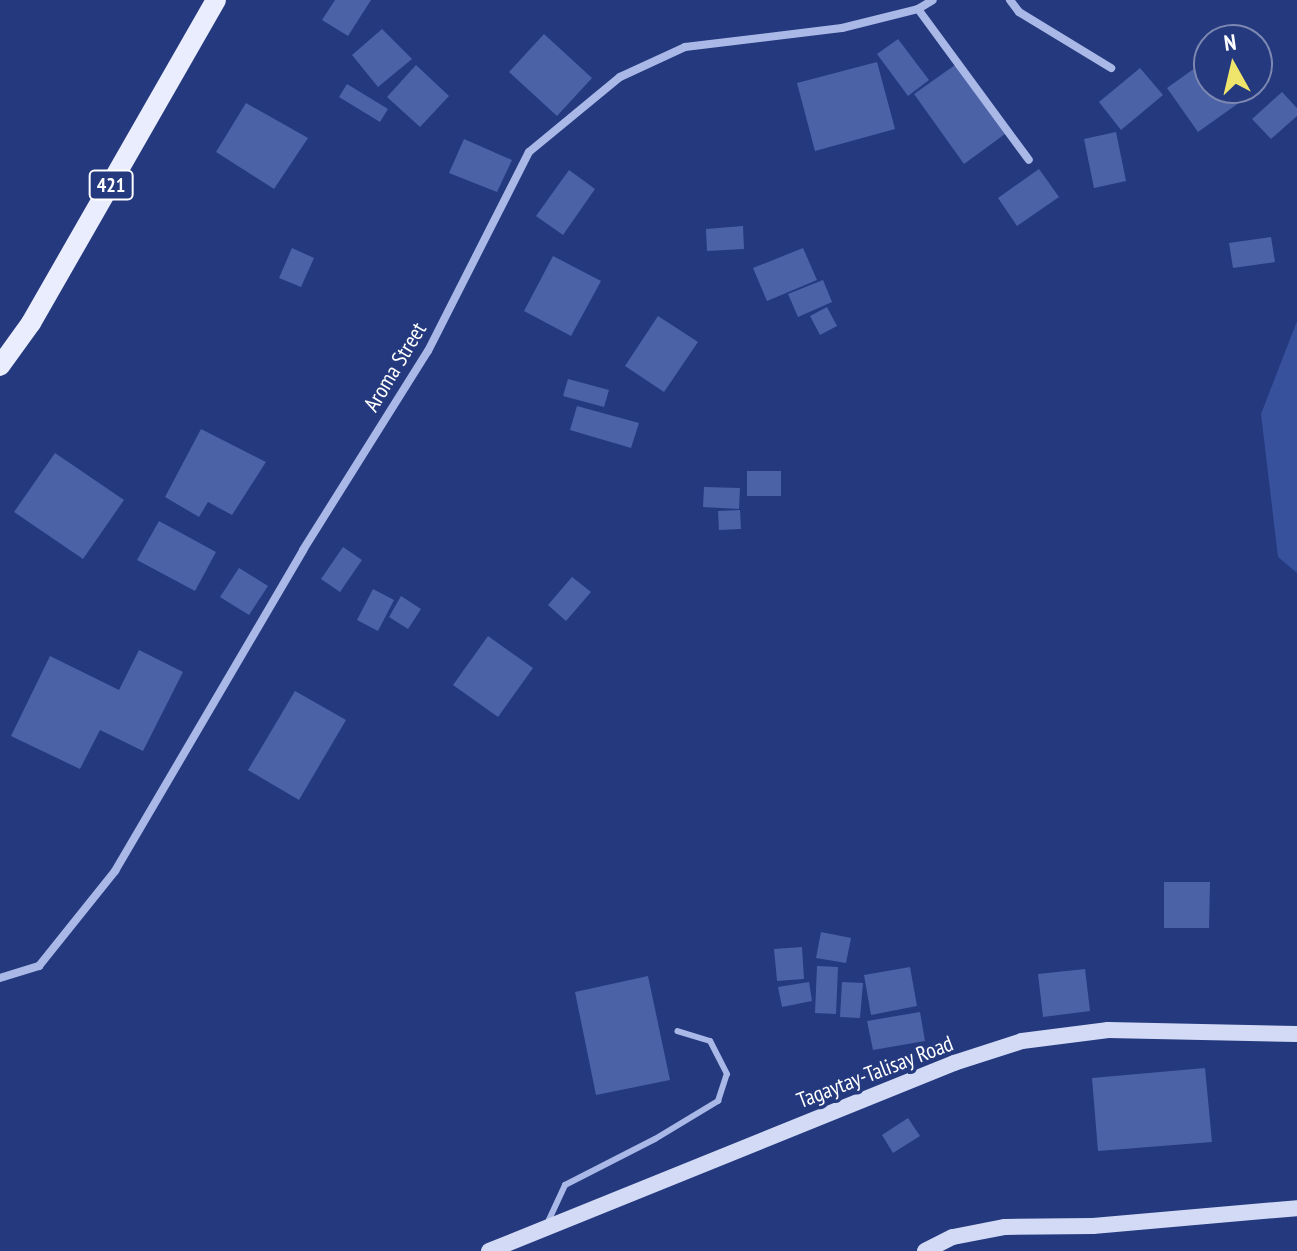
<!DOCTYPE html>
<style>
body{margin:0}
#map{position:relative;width:1297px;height:1251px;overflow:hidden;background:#24397e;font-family:"PT Sans Narrow",sans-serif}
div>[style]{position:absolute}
.green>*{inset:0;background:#37519c}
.building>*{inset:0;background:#4c62a7}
.service>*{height:6px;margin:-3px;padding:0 3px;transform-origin:3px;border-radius:3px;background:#a9b8e6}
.minor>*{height:8px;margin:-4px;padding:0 4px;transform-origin:4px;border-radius:4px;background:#a9b8e6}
.secondary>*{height:16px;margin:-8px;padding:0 8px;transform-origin:8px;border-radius:8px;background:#d2daf5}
.primary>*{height:20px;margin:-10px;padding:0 10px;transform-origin:10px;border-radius:10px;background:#eaedfd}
span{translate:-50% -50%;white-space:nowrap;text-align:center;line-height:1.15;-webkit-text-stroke:7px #24397e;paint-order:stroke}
.shield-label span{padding:2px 6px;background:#24397e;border:2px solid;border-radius:6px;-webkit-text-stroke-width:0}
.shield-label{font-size:20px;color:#fff;font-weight:700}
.street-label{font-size:22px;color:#fff}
.north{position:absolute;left:1193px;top:24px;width:80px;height:80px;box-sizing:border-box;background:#24397e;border:2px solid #7c88b2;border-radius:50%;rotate:352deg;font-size:22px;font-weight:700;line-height:32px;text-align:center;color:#fff}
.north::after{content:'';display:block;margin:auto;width:28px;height:36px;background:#f0e56c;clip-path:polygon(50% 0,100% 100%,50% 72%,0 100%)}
</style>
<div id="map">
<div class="green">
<div style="clip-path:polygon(1297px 321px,1297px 573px,1278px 557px,1261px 414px)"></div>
</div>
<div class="building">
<div style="clip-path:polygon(335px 0,371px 0,348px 36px,322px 20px)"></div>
<div style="clip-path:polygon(382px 29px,412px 59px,378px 87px,352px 55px)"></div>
<div style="clip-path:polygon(544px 34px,592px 78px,557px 116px,509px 72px)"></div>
<div style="clip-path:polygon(898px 39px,929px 80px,908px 96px,877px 54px)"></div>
<div style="clip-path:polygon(1209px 58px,1209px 88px,1257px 90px,1198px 132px,1167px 88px)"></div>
<div style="clip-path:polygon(877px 62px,895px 129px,815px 151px,797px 83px)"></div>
<div style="clip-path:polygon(416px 65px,449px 96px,420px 127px,387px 97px)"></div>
<div style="clip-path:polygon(955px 65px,1005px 134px,964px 164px,914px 94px)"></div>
<div style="clip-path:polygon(1140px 68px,1163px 95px,1121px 130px,1099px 102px)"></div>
<div style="clip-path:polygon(347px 84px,388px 109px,380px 122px,339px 97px)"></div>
<div style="clip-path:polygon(1282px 92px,1297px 108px,1297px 116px,1271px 139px,1252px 119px)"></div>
<div style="clip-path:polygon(246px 103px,308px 138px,274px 189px,216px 152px)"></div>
<div style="clip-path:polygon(1116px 132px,1126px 181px,1094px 188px,1084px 139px)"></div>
<div style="clip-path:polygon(464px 139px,512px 160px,497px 192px,449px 173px)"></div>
<div style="clip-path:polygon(1039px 169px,1059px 197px,1017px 226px,998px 198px)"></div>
<div style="clip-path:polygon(569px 170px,595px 189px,563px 235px,536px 216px)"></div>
<div style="clip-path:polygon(743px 226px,744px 249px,707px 251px,706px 229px)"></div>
<div style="clip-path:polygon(1271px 237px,1275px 262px,1233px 268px,1229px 243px)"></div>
<div style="clip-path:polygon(292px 248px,314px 258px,301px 287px,279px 278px)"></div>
<div style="clip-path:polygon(803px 248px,817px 280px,767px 301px,753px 268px)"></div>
<div style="clip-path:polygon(553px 256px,601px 281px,571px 336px,524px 311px)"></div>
<div style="clip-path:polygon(823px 280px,832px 302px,798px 317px,788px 294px)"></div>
<div style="clip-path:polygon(827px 307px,837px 326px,820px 335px,810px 316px)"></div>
<div style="clip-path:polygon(658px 316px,698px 342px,664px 392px,625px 366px)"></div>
<div style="clip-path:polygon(568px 379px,609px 390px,604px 407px,563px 396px)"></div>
<div style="clip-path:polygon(577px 406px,639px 423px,631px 448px,570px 430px)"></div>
<div style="clip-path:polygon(201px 429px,266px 462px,232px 515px,208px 502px,199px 517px,165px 497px)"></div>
<div style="clip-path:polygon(55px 453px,124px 500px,83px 559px,14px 512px)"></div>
<div style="clip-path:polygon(747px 471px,781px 471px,781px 496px,747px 496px)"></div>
<div style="clip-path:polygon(704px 487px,740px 488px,739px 509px,703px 507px)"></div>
<div style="clip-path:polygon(740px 510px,741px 529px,719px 530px,718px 511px)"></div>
<div style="clip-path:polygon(159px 521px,216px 552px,195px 591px,137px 560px)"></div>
<div style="clip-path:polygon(343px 547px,362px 560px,340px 592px,321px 579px)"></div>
<div style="clip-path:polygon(239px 568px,268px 586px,249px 615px,220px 597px)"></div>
<div style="clip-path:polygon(572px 577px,591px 592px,566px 621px,548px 605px)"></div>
<div style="clip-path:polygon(373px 589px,394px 600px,378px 631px,357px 620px)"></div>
<div style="clip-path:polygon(401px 596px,421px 609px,408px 629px,389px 617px)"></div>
<div style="clip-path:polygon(488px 636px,533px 668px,498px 717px,453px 685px)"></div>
<div style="clip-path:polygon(139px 650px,183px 672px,143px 751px,100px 730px,80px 769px,11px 736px,50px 656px,119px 690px)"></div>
<div style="clip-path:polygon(295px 691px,346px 720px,299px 800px,248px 770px)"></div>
<div style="clip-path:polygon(1164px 882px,1210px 882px,1209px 928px,1164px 928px)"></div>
<div style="clip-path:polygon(821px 932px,851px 938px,846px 963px,816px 958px)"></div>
<div style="clip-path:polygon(802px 947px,804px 979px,777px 981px,774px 949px)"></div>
<div style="clip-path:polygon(817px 966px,838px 967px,836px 1014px,815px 1013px)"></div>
<div style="clip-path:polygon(910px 967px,917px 1006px,871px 1015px,864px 975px)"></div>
<div style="clip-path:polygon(1085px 969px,1090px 1011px,1043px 1017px,1038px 974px)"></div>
<div style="clip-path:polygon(648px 976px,670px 1080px,596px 1095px,575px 992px)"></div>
<div style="clip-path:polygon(809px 982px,812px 1001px,782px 1007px,778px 987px)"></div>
<div style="clip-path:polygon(842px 982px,863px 983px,860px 1018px,840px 1017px)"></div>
<div style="clip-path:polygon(920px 1012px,925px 1041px,873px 1050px,867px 1021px)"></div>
<div style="clip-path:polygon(1205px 1068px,1212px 1142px,1098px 1151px,1092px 1078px)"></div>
<div style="clip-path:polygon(908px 1118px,920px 1136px,893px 1153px,882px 1135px)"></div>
</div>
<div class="service">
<div style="left:547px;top:1224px;width:43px;rotate:-65.2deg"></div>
<div style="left:565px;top:1185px;width:101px;rotate:-27.1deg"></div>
<div style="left:655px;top:1139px;width:74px;rotate:-31.1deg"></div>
<div style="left:718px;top:1101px;width:28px;rotate:-72deg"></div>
<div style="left:727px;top:1074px;width:37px;rotate:-117deg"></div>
<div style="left:710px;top:1041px;width:34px;rotate:-163deg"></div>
</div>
<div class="minor">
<div style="left:1010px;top:0;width:15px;rotate:53deg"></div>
<div style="left:1019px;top:12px;width:108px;rotate:31.3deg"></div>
<div style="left:918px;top:9px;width:187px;rotate:53.7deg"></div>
<div style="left:0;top:978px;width:41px;rotate:-17.1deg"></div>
<div style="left:39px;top:966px;width:122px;rotate:-51.3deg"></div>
<div style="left:115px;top:871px;width:372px;rotate:-59.6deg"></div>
<div style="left:303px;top:550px;width:235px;rotate:-57.9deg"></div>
<div style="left:428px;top:351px;width:223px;rotate:-63.1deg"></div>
<div style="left:529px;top:152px;width:118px;rotate:-39.5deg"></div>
<div style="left:620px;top:77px;width:72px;rotate:-24.8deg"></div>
<div style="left:685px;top:47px;width:158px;rotate:-6.9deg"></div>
<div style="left:842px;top:28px;width:78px;rotate:-14deg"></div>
<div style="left:918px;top:9px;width:17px;rotate:-31deg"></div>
</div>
<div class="secondary">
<div style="left:489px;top:1251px;width:502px;rotate:-22.01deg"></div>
<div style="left:954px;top:1063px;width:71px;rotate:-17.9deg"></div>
<div style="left:1022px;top:1041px;width:87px;rotate:-7.3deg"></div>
<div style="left:1108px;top:1030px;width:189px;rotate:1.2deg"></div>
<div style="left:925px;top:1251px;width:31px;rotate:-27deg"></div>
<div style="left:953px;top:1237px;width:53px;rotate:-10.9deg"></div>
<div style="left:1005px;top:1227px;width:88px;rotate:-0.7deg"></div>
<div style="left:1093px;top:1226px;width:205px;rotate:-5deg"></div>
</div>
<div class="primary">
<div style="left:0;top:366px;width:53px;rotate:-54.2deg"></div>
<div style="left:31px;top:323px;width:372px;rotate:-60.2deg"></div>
</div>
<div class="shield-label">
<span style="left:111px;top:185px">421</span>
</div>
<div class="street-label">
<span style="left:395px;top:367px;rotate:-59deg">Aroma Street</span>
<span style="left:875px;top:1072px;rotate:-21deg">Tagaytay-Talisay Road</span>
</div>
<div class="north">N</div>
</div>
